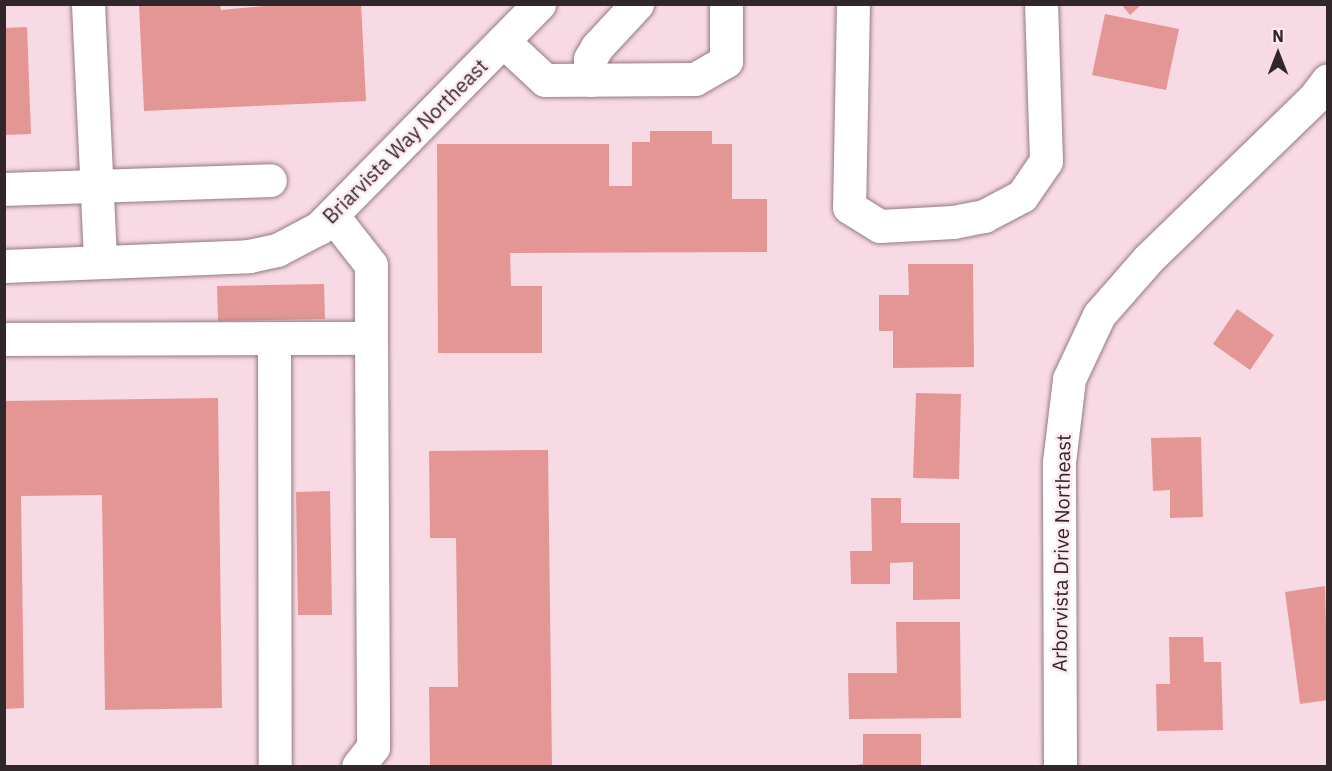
<!DOCTYPE html>
<style>
body{margin:0}
#map{position:relative;width:1332px;height:771px;overflow:hidden;background:#f8dae5;font-family:"IBM Plex Sans",sans-serif}
div>[style]{position:absolute}
.building>*{inset:0;background:#e39694}
.roads{filter:drop-shadow(0 0 2px #947a84) drop-shadow(0 0 2px #947a84)}
.minor>*{height:33px;margin:-16.5px;padding:0 16.5px;transform-origin:16.5px;border-radius:16.5px;background:#fff}
span{translate:-50% -50%;white-space:nowrap;text-align:center;line-height:1.15;-webkit-text-stroke:5px #fdebf1;paint-order:stroke}
.street-label{font-size:20px;color:#31262a}
.frame{position:absolute;inset:0;border:6px solid #31262a;pointer-events:none}
.north{position:absolute;left:1248px;top:24px;width:60px;height:60px;-webkit-text-stroke:4px #fdebf1;paint-order:stroke;rotate:0deg;font-size:16px;font-weight:700;line-height:24px;text-align:center;color:#31262a}
.north::after{content:'';display:block;margin:auto;width:21px;height:27px;background:#31262a;clip-path:polygon(50% 0,100% 100%,50% 72%,0 100%)}
</style>
<div id="map">
<div class="building">
<div style="clip-path:polygon(288px 4px,361px 4px,366px 101px,144px 111px,139px 5px,220px 5px,221px 10px)"></div>
<div style="clip-path:polygon(1121px 4px,1142px 4px,1130px 15px)"></div>
<div style="clip-path:polygon(1105px 14px,1179px 29px,1166px 90px,1092px 75px)"></div>
<div style="clip-path:polygon(27px 27px,31px 134px,4px 135px,4px 28px)"></div>
<div style="clip-path:polygon(650px 131px,712px 131px,712px 144px,732px 144px,732px 199px,767px 199px,767px 252px,510px 253px,511px 286px,542px 286px,542px 353px,438px 353px,437px 144px,609px 144px,609px 186px,632px 186px,632px 142px,650px 142px)"></div>
<div style="clip-path:polygon(908px 264px,973px 264px,974px 367px,893px 368px,893px 331px,879px 331px,879px 295px,909px 295px)"></div>
<div style="clip-path:polygon(324px 284px,325px 319px,218px 321px,217px 286px)"></div>
<div style="clip-path:polygon(1237px 309px,1274px 335px,1250px 370px,1213px 344px)"></div>
<div style="clip-path:polygon(916px 393px,961px 394px,959px 479px,913px 478px)"></div>
<div style="clip-path:polygon(218px 398px,222px 708px,105px 710px,102px 495px,21px 496px,24px 708px,4px 709px,4px 401px)"></div>
<div style="clip-path:polygon(1201px 437px,1203px 517px,1170px 518px,1170px 490px,1153px 491px,1151px 438px)"></div>
<div style="clip-path:polygon(548px 450px,552px 766px,430px 766px,429px 687px,458px 687px,456px 538px,430px 538px,429px 451px)"></div>
<div style="clip-path:polygon(330px 491px,332px 615px,298px 615px,296px 492px)"></div>
<div style="clip-path:polygon(871px 498px,901px 498px,901px 523px,960px 523px,960px 599px,913px 600px,913px 562px,890px 563px,890px 584px,851px 584px,850px 551px,872px 551px)"></div>
<div style="clip-path:polygon(1325px 586px,1328px 700px,1300px 704px,1285px 592px)"></div>
<div style="clip-path:polygon(896px 622px,960px 622px,961px 718px,849px 719px,848px 673px,897px 673px)"></div>
<div style="clip-path:polygon(1169px 637px,1203px 637px,1204px 662px,1221px 662px,1223px 730px,1157px 731px,1156px 684px,1170px 684px)"></div>
<div style="clip-path:polygon(863px 734px,921px 734px,921px 766px,848px 766px,863px 764px)"></div>
</div>
<div class="roads">
<div class="minor">
<div style="left:88px;top:4px;width:257px;rotate:87.3deg"></div>
<div style="left:853px;top:4px;width:203px;rotate:91.1deg"></div>
<div style="left:849px;top:207px;width:36px;rotate:32deg"></div>
<div style="left:880px;top:226px;width:73px;rotate:-3.1deg"></div>
<div style="left:953px;top:222px;width:32px;rotate:-11deg"></div>
<div style="left:984px;top:216px;width:43px;rotate:-27.8deg"></div>
<div style="left:1022px;top:196px;width:42px;rotate:-55.6deg"></div>
<div style="left:1046px;top:161px;width:157px;rotate:-91.8deg"></div>
<div style="left:503px;top:41px;width:57px;rotate:42.9deg"></div>
<div style="left:545px;top:80px;width:150px;rotate:-0.4deg"></div>
<div style="left:695px;top:79px;width:36px;rotate:-30deg"></div>
<div style="left:726px;top:61px;width:57px;rotate:-90deg"></div>
<div style="left:590px;top:80px;width:21px;rotate:-90deg"></div>
<div style="left:590px;top:59px;width:14px;rotate:-60deg"></div>
<div style="left:597px;top:47px;width:59px;rotate:-47.1deg"></div>
<div style="left:4px;top:189px;width:266px;rotate:-1.9deg"></div>
<div style="left:332px;top:215px;width:63px;rotate:52deg"></div>
<div style="left:371px;top:265px;width:73px;rotate:90deg"></div>
<div style="left:4px;top:266px;width:245px;rotate:-2.3deg"></div>
<div style="left:249px;top:256px;width:29px;rotate:-12deg"></div>
<div style="left:277px;top:250px;width:47px;rotate:-27.6deg"></div>
<div style="left:319px;top:228px;width:314px;rotate:-45.5deg"></div>
<div style="left:4px;top:339px;width:367px;rotate:-0.2deg"></div>
<div style="left:371px;top:338px;width:409px;rotate:89.7deg"></div>
<div style="left:373px;top:747px;width:24px;rotate:128deg"></div>
<div style="left:274px;top:339px;width:427px;rotate:89.9deg"></div>
<div style="left:1060px;top:766px;width:304px;rotate:-90.2deg"></div>
<div style="left:1059px;top:462px;width:84px;rotate:-83.1deg"></div>
<div style="left:1069px;top:379px;width:71px;rotate:-64.9deg"></div>
<div style="left:1099px;top:315px;width:74px;rotate:-48.8deg"></div>
<div style="left:1148px;top:259px;width:233px;rotate:-44.1deg"></div>
<div style="left:1315px;top:97px;width:21px;rotate:-53deg"></div>
</div>
</div>
<div class="street-label">
<span style="left:405px;top:141px;rotate:-45deg">Briarvista Way Northeast</span>
<span style="left:1061px;top:553px;rotate:-89deg">Arborvista Drive Northeast</span>
</div>
<div class="frame"></div>
<div class="north">N</div>
</div>
